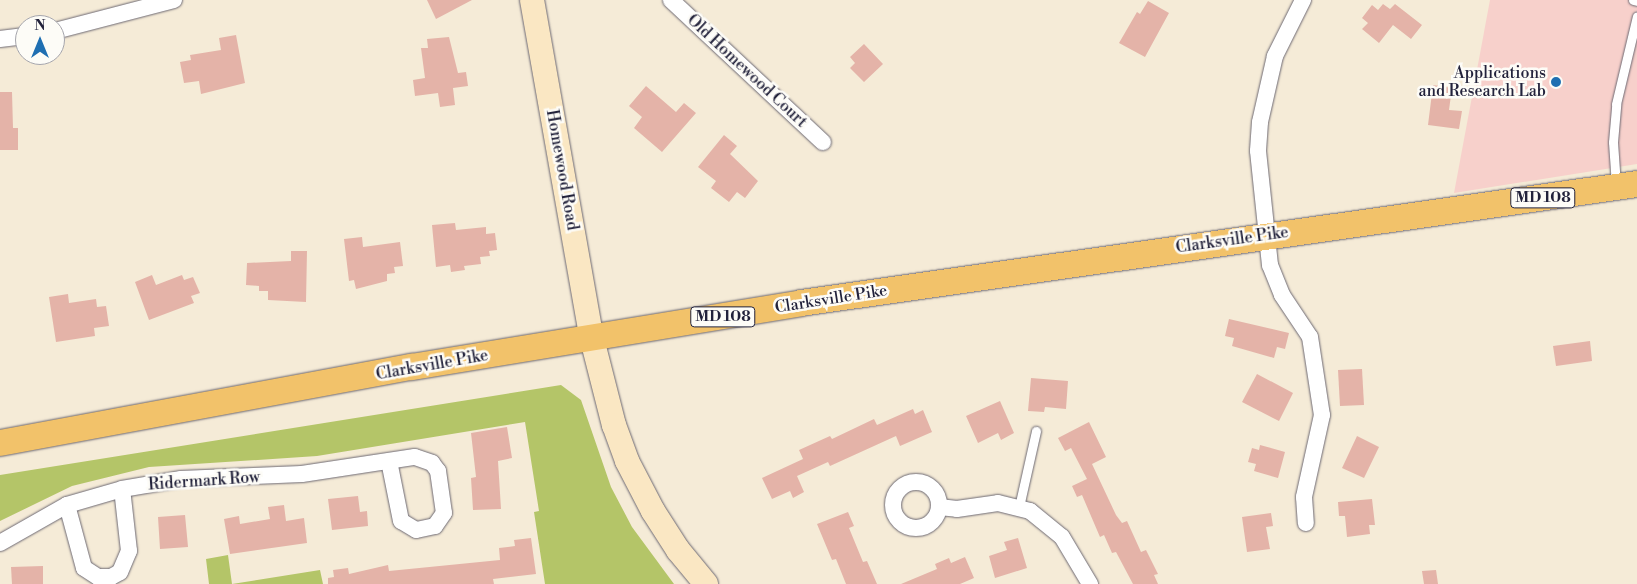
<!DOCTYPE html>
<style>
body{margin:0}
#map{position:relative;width:1637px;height:584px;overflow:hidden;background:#f5ebd7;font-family:"Libre Bodoni",serif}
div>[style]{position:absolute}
.built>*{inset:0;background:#f7d0cb}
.green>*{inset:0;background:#b4c568}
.building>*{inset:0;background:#e4b3a8}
.roads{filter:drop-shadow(0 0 1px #6c6872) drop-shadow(0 0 1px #6c6872)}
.lane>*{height:9px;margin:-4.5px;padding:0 4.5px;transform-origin:4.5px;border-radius:4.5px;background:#fff}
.street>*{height:16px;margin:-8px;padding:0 8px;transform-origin:8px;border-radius:8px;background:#fff}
.street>.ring{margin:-8px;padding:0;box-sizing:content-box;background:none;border:16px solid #fff;border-radius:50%}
.secondary>*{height:24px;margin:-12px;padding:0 12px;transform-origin:12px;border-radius:12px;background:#fae7c3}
.primary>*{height:26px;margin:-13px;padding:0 13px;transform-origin:13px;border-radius:13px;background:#f2c26a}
.dots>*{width:14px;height:14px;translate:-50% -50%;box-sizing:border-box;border:2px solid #fdfcf7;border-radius:50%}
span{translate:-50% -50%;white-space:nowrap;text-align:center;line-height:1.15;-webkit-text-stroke:5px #fdfcf7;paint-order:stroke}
.shield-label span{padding:1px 4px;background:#fdfcf7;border:1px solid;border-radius:4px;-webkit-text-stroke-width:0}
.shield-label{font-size:15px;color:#22223b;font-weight:700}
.street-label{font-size:16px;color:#22223b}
.poi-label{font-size:16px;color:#22223b}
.right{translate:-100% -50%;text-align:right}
.north{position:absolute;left:15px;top:15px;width:50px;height:50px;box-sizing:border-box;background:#fdfcf7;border:1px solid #a5a5ac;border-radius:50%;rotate:0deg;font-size:14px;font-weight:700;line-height:20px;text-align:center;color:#22223b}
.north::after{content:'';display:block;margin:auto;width:18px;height:22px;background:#1f6fb2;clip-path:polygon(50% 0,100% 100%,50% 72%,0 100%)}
</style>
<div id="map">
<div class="built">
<div style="clip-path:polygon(1490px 0,1637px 0,1637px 164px,1454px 193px)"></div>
</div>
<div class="green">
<div style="clip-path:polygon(561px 385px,581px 400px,611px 487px,632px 527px,674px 584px,545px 584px,534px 512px,539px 511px,525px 422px,317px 456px,149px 467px,72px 486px,0 521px,0 475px)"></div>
<div style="clip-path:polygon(228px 555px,232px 584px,320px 570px,323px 584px,209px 584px,206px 559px)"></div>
</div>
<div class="building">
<div style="clip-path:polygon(427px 0,472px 0,436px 19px)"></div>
<div style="clip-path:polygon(1148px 1px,1169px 13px,1145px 57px,1119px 43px,1137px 12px,1140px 14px)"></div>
<div style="clip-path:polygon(1383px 4px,1390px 9px,1395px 4px,1422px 25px,1411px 39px,1393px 25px,1379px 43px,1362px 29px,1368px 23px,1362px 18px,1372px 5px,1378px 10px)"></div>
<div style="clip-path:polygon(236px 35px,245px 83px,201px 94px,199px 81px,184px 83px,180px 62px,191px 60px,190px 55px,221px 50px,219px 38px)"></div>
<div style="clip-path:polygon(449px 37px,458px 73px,466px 72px,468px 86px,453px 88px,455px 105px,440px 107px,438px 93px,415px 96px,413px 80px,425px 78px,421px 48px,428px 48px,427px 39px)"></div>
<div style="clip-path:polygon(864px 44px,883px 64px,864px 82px,850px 68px,855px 63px,850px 57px)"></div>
<div style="clip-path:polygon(1433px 85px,1452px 88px,1449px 110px,1462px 111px,1459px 129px,1428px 125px)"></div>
<div style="clip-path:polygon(646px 86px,676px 112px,684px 103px,696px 113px,662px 152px,634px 128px,642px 117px,629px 106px)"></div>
<div style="clip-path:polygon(0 92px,12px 92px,13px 128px,18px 128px,18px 150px,0 150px)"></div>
<div style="clip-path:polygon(724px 135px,737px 146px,730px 154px,758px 181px,745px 198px,737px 192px,729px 202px,711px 188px,716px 181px,698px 167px)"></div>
<div style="clip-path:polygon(455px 223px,456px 230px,486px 227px,486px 234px,495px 233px,497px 250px,489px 251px,490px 256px,480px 257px,481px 264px,464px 266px,465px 270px,451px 272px,450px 265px,436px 267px,432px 225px)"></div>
<div style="clip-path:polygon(362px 237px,363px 247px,400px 242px,403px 266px,394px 267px,395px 273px,387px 274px,387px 281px,356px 289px,354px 280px,349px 281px,344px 239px)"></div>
<div style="clip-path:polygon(291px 251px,307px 251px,306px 302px,268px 300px,268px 291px,259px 291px,259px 286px,246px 285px,247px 263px,291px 261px)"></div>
<div style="clip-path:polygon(152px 275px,156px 285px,182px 275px,184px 280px,193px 277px,200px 293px,191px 296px,194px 303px,149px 320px,135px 282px)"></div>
<div style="clip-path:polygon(68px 294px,69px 303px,96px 299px,97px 307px,106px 306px,109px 326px,94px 328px,95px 336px,56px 342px,49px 297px)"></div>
<div style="clip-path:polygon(1229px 319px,1289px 333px,1285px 349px,1277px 347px,1274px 358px,1232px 346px,1234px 338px,1225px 336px)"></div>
<div style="clip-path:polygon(1590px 341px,1592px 361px,1556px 366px,1553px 346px)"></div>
<div style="clip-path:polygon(1362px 369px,1364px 405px,1340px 406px,1338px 370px)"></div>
<div style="clip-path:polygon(1257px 374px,1293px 393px,1279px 421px,1242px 402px)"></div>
<div style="clip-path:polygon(1031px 378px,1068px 381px,1066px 409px,1045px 407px,1044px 412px,1028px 411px)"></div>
<div style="clip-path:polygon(1000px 401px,1014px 433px,1001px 440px,998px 433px,978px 443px,966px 416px)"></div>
<div style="clip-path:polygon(913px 409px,915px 414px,923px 410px,932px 432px,900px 446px,896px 436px,830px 466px,828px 462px,797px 476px,804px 492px,793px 498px,790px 491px,772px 499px,762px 478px,803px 459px,799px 450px,830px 436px,832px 439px,874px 419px,877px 425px)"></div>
<div style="clip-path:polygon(1089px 422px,1106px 457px,1092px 464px,1116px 515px,1122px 523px,1127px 521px,1141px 552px,1146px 550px,1158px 574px,1154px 575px,1158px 584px,1133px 584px,1116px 552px,1112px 553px,1104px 535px,1100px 537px,1082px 495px,1077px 497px,1072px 486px,1087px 479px,1071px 448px,1065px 451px,1058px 438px)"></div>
<div style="clip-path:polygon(507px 427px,512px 458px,498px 461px,501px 509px,473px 510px,471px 478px,476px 477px,471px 433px)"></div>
<div style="clip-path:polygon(1357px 436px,1379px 447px,1364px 478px,1342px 468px)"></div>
<div style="clip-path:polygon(1260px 445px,1285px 452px,1278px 478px,1254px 471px,1256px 464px,1248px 462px,1252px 448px,1259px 450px)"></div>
<div style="clip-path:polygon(358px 496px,360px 512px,367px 511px,368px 526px,332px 530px,328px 499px)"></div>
<div style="clip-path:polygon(1372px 499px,1375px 525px,1369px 525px,1370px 534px,1347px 537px,1345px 516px,1339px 516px,1338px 502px)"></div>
<div style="clip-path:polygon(284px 505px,286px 521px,304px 518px,307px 543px,230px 554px,224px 519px,239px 516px,240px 524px,270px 519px,268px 507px)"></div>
<div style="clip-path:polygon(848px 512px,854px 526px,849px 528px,863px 562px,867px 561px,877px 584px,846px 584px,836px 559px,832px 560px,817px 524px)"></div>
<div style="clip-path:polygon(1271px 513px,1273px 526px,1266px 527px,1270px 549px,1247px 552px,1242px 517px)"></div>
<div style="clip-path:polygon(185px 515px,188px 547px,160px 549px,158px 517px)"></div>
<div style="clip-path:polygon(531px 538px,536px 574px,493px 579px,494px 584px,328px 584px,328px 578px,334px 577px,333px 570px,348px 568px,349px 574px,388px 565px,389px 571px,500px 560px,499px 548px,515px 546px,514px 540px)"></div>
<div style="clip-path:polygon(1018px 538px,1027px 568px,995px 578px,989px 556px,1007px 550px,1004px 542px)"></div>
<div style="clip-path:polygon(965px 557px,974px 578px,960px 584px,901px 584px,937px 569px,935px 564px,949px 558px,951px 563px)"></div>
<div style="clip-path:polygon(43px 566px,43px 584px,12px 584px,11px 567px)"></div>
<div style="clip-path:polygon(1436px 570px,1438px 584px,1424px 584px,1422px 571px)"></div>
</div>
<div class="roads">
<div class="lane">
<div style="left:1633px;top:0;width:4px;rotate:14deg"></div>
<div style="left:1616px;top:185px;width:43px;rotate:-94deg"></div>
<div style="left:1613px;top:142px;width:38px;rotate:-85deg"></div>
<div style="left:1616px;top:104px;width:90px;rotate:-76.6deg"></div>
<div style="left:1019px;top:507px;width:78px;rotate:-77.4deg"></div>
</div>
<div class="street">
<div style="left:671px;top:0;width:208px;rotate:43.1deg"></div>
<div style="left:1303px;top:0;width:63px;rotate:116.6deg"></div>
<div style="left:1275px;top:56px;width:68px;rotate:102.8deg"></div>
<div style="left:1260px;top:122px;width:29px;rotate:94deg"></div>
<div style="left:1258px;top:151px;width:115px;rotate:84deg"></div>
<div style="left:1270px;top:265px;width:32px;rotate:68deg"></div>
<div style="left:1282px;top:295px;width:50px;rotate:56.3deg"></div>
<div style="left:1310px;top:337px;width:79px;rotate:81.3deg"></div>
<div style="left:1322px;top:415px;width:84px;rotate:102.4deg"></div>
<div style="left:1304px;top:497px;width:26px;rotate:86deg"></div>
<div style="left:55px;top:31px;width:123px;rotate:-14.6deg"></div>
<div style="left:0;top:39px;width:25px;rotate:-7deg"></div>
<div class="ring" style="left:893px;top:482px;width:30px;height:30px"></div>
<div style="left:67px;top:505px;width:65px;rotate:74.9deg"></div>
<div style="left:84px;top:568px;width:17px;rotate:33deg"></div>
<div style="left:98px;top:577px;width:13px"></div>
<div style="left:111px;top:577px;width:10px;rotate:-29deg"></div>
<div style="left:120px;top:572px;width:23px;rotate:-67deg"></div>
<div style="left:129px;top:551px;width:62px;rotate:-96.4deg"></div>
<div style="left:939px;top:507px;width:18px;rotate:6deg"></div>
<div style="left:957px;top:509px;width:41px;rotate:-8.3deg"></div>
<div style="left:998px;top:503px;width:33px;rotate:14deg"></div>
<div style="left:1030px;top:511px;width:41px;rotate:39.1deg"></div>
<div style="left:1062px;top:537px;width:55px;rotate:59.2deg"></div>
<div style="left:0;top:543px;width:77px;rotate:-29.6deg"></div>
<div style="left:67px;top:505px;width:57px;rotate:-16.2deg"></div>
<div style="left:122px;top:489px;width:60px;rotate:-9.6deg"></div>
<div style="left:181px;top:479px;width:121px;rotate:-2.4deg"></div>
<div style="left:302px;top:474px;width:114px;rotate:-8.6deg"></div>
<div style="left:415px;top:457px;width:18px;rotate:19deg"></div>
<div style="left:432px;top:463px;width:10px;rotate:53deg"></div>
<div style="left:438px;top:471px;width:42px;rotate:81.9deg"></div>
<div style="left:444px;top:513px;width:16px;rotate:125deg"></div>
<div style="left:435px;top:526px;width:19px;rotate:168deg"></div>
<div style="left:416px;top:530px;width:17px;rotate:-149deg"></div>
<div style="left:401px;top:521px;width:61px;rotate:-101.3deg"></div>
</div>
<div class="secondary">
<div style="left:532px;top:0;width:344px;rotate:80deg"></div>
<div style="left:592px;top:339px;width:89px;rotate:75.7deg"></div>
<div style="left:614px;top:425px;width:38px;rotate:70deg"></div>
<div style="left:627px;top:461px;width:56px;rotate:62.5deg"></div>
<div style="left:653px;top:511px;width:46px;rotate:57.3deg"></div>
<div style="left:678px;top:550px;width:44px;rotate:50.5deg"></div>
</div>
<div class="primary">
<div style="left:0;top:443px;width:419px;rotate:-10.5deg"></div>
<div style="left:412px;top:367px;width:394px;rotate:-9.3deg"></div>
<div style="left:801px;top:303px;width:844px;rotate:-8.1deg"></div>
</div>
</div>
<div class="dots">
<div style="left:1556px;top:82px;background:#1f6fb2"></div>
</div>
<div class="shield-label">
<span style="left:1543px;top:198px">MD 108</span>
<span style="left:723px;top:317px">MD 108</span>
</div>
<div class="street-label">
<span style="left:747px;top:71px;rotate:43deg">Old Homewood Court</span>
<span style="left:562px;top:170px;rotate:80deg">Homewood Road</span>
<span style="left:1232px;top:240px;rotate:-8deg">Clarksville Pike</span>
<span style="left:831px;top:299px;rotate:-9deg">Clarksville Pike</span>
<span style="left:432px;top:365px;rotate:-10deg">Clarksville Pike</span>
<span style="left:204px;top:481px;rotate:-4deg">Ridermark Row</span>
</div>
<div class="poi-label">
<span class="right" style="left:1546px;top:82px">Applications<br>and Research Lab</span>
</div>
<div class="north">N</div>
</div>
